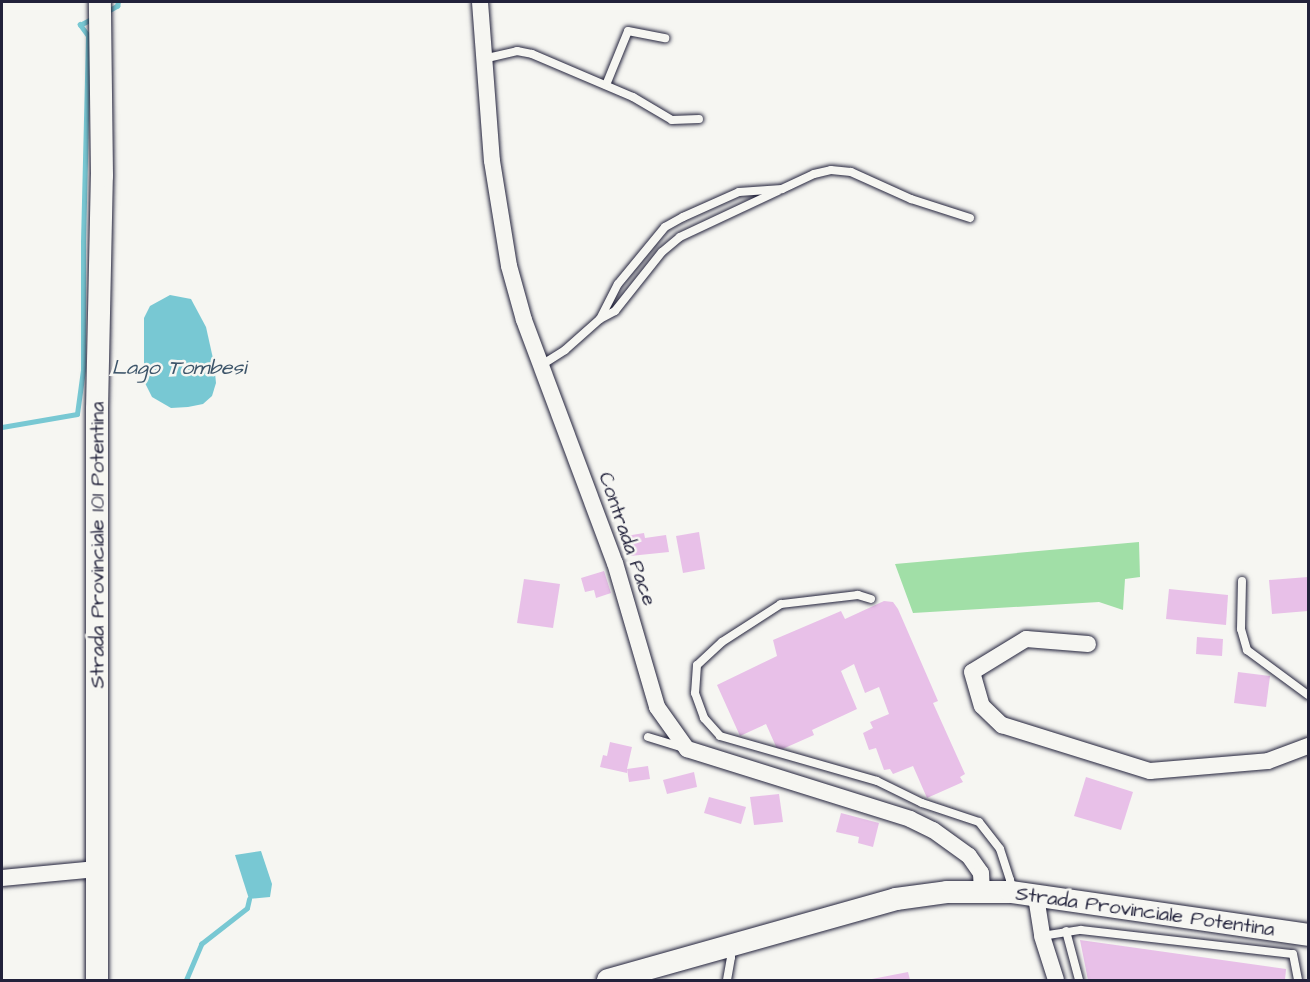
<!DOCTYPE html>
<style>
body{margin:0}
#map{position:relative;width:1310px;height:982px;overflow:hidden;background:#f6f6f2;font-family:"Architects Daughter",sans-serif}
div>[style]{position:absolute}
.green>*{inset:0;background:#a1dfa7}
.water>*{inset:0;background:#78c8d3}
.stream>*{height:4.5px;margin:-2.25px;padding:0 2.25px;transform-origin:2.25px;border-radius:2.25px;background:#78c8d3}
.building>*{inset:0;background:#e8c0e8}
.roads{filter:drop-shadow(0 0 2px #22223b) drop-shadow(0 0 2px #22223b)}
.lane>*{height:8px;margin:-4px;padding:0 4px;transform-origin:4px;border-radius:4px;background:#f6f6f2}
.street>*{height:16px;margin:-8px;padding:0 8px;transform-origin:8px;border-radius:8px;background:#f6f6f2}
.secondary>*{height:22px;margin:-11px;padding:0 11px;transform-origin:11px;border-radius:11px;background:#f6f6f2}
span{translate:-50% -50%;white-space:nowrap;text-align:center;line-height:1.15;-webkit-text-stroke:5px #f6f6f2;paint-order:stroke}
.street-label{font-size:20px;color:#22223b}
.water-label{font-size:21px;color:#3c5469;font-style:italic}
.frame{position:absolute;inset:0;border:3px solid #22223b;pointer-events:none}
</style>
<div id="map">
<div class="green">
<div style="clip-path:polygon(1139px 542px,1140px 577px,1125px 579px,1123px 610px,1099px 602px,913px 613px,895px 564px)"></div>
</div>
<div class="water">
<div style="clip-path:polygon(170px 295px,191px 299px,206px 327px,214px 363px,216px 383px,212px 396px,203px 404px,188px 407px,171px 408px,152px 397px,144px 381px,144px 318px,150px 306px)"></div>
<div style="clip-path:polygon(261px 851px,272px 884px,270px 897px,249px 899px,235px 855px)"></div>
</div>
<div class="stream">
<div style="left:106px;top:12px;width:13px;rotate:-29deg"></div>
<div style="left:117px;top:6px;width:4px;rotate:-76deg"></div>
<div style="left:2px;top:427px;width:76px;rotate:-9.8deg"></div>
<div style="left:77px;top:414px;width:44px;rotate:-82.2deg"></div>
<div style="left:83px;top:370px;width:128px;rotate:-90deg"></div>
<div style="left:83px;top:242px;width:206px;rotate:-88.6deg"></div>
<div style="left:88px;top:36px;width:14px;rotate:-126deg"></div>
<div style="left:80px;top:25px;width:15px;rotate:-28deg"></div>
<div style="left:186px;top:980px;width:39px;rotate:-67deg"></div>
<div style="left:201px;top:944px;width:58px;rotate:-38deg"></div>
<div style="left:247px;top:908px;width:9px;rotate:-77deg"></div>
</div>
<div class="building">
<div style="clip-path:polygon(699px 532px,705px 569px,683px 573px,676px 536px)"></div>
<div style="clip-path:polygon(644px 533px,645px 538px,666px 535px,669px 552px,630px 556px,626px 536px)"></div>
<div style="clip-path:polygon(604px 571px,611px 593px,596px 598px,594px 590px,585px 592px,581px 578px)"></div>
<div style="clip-path:polygon(1308px 577px,1308px 611px,1272px 614px,1269px 580px)"></div>
<div style="clip-path:polygon(524px 579px,560px 584px,553px 628px,517px 623px)"></div>
<div style="clip-path:polygon(1169px 589px,1228px 595px,1226px 625px,1166px 619px)"></div>
<div style="clip-path:polygon(884px 601px,893px 602px,898px 609px,938px 701px,933px 703px,965px 774px,960px 777px,963px 782px,927px 798px,913px 766px,893px 774px,890px 769px,884px 770px,876px 748px,869px 750px,863px 733px,873px 728px,870px 722px,889px 714px,879px 687px,865px 693px,854px 664px,841px 671px,857px 709px,812px 730px,814px 735px,778px 751px,766px 724px,740px 736px,717px 685px,777px 656px,773px 640px,841px 611px,845px 619px)"></div>
<div style="clip-path:polygon(1197px 637px,1223px 639px,1222px 656px,1196px 654px)"></div>
<div style="clip-path:polygon(1238px 672px,1270px 676px,1266px 707px,1234px 703px)"></div>
<div style="clip-path:polygon(610px 742px,632px 747px,627px 769px,648px 766px,650px 779px,629px 782px,627px 769px,627px 773px,600px 767px,603px 755px,607px 756px)"></div>
<div style="clip-path:polygon(694px 772px,697px 787px,667px 794px,663px 780px)"></div>
<div style="clip-path:polygon(1086px 777px,1133px 792px,1121px 830px,1074px 816px)"></div>
<div style="clip-path:polygon(779px 794px,783px 822px,754px 825px,750px 797px)"></div>
<div style="clip-path:polygon(709px 797px,746px 807px,741px 824px,704px 813px)"></div>
<div style="clip-path:polygon(841px 813px,879px 823px,873px 847px,858px 843px,859px 837px,836px 832px)"></div>
<div style="clip-path:polygon(1080px 940px,1286px 969px,1285px 980px,1088px 980px)"></div>
<div style="clip-path:polygon(908px 972px,910px 980px,872px 980px,872px 979px)"></div>
</div>
<div class="roads">
<div class="lane">
<div style="left:483px;top:59px;width:35px;rotate:-13deg"></div>
<div style="left:517px;top:51px;width:15px;rotate:11deg"></div>
<div style="left:532px;top:54px;width:110px;rotate:23.1deg"></div>
<div style="left:633px;top:97px;width:45px;rotate:30.5deg"></div>
<div style="left:672px;top:120px;width:27px;rotate:-2deg"></div>
<div style="left:606px;top:85px;width:58px;rotate:-67.8deg"></div>
<div style="left:628px;top:31px;width:38px;rotate:11deg"></div>
<div style="left:600px;top:319px;width:17px;rotate:-28deg"></div>
<div style="left:615px;top:311px;width:75px;rotate:-51.5deg"></div>
<div style="left:662px;top:252px;width:23px;rotate:-40deg"></div>
<div style="left:680px;top:237px;width:108px;rotate:-25.1deg"></div>
<div style="left:543px;top:364px;width:26px;rotate:-32deg"></div>
<div style="left:565px;top:350px;width:47px;rotate:-41.5deg"></div>
<div style="left:600px;top:319px;width:39px;rotate:-63deg"></div>
<div style="left:618px;top:284px;width:74px;rotate:-50.5deg"></div>
<div style="left:665px;top:227px;width:21px;rotate:-29deg"></div>
<div style="left:683px;top:217px;width:61px;rotate:-24.1deg"></div>
<div style="left:739px;top:192px;width:43px;rotate:-4deg"></div>
<div style="left:782px;top:189px;width:35px;rotate:-25deg"></div>
<div style="left:814px;top:174px;width:17px;rotate:-13deg"></div>
<div style="left:831px;top:170px;width:20px;rotate:6deg"></div>
<div style="left:851px;top:172px;width:66px;rotate:24.2deg"></div>
<div style="left:911px;top:199px;width:62px;rotate:17.9deg"></div>
<div style="left:1242px;top:581px;width:48px;rotate:91.2deg"></div>
<div style="left:1241px;top:629px;width:22px;rotate:74deg"></div>
<div style="left:1247px;top:650px;width:76px;rotate:36.4deg"></div>
<div style="left:871px;top:599px;width:14px;rotate:-163deg"></div>
<div style="left:858px;top:595px;width:78px;rotate:173.3deg"></div>
<div style="left:781px;top:604px;width:70px;rotate:147.2deg"></div>
<div style="left:722px;top:642px;width:34px;rotate:137deg"></div>
<div style="left:697px;top:665px;width:28px;rotate:94deg"></div>
<div style="left:695px;top:693px;width:27px;rotate:70deg"></div>
<div style="left:704px;top:718px;width:24px;rotate:48deg"></div>
<div style="left:720px;top:736px;width:163px;rotate:16deg"></div>
<div style="left:877px;top:781px;width:50px;rotate:26.1deg"></div>
<div style="left:922px;top:803px;width:60px;rotate:18.4deg"></div>
<div style="left:979px;top:822px;width:34px;rotate:52deg"></div>
<div style="left:1000px;top:849px;width:33px;rotate:72deg"></div>
<div style="left:1010px;top:880px;width:11px;rotate:85deg"></div>
<div style="left:648px;top:737px;width:38px;rotate:17deg"></div>
<div style="left:1066px;top:931px;width:51px;rotate:75.1deg"></div>
<div style="left:1042px;top:936px;width:39px;rotate:-9deg"></div>
<div style="left:1081px;top:930px;width:213px;rotate:6.5deg"></div>
<div style="left:1293px;top:954px;width:26px;rotate:79deg"></div>
<div style="left:727px;top:980px;width:23px;rotate:-80deg"></div>
<div style="left:731px;top:957px;width:10px;rotate:-101deg"></div>
</div>
<div class="street">
<div style="left:480px;top:2px;width:159px;rotate:85.7deg"></div>
<div style="left:492px;top:161px;width:106px;rotate:80.8deg"></div>
<div style="left:509px;top:266px;width:56px;rotate:74.5deg"></div>
<div style="left:524px;top:320px;width:259px;rotate:69.5deg"></div>
<div style="left:615px;top:563px;width:150px;rotate:73.7deg"></div>
<div style="left:657px;top:707px;width:52px;rotate:54.5deg"></div>
<div style="left:687px;top:749px;width:234px;rotate:17.4deg"></div>
<div style="left:910px;top:819px;width:25px;rotate:26deg"></div>
<div style="left:933px;top:830px;width:44px;rotate:35.8deg"></div>
<div style="left:969px;top:856px;width:21px;rotate:55deg"></div>
<div style="left:981px;top:873px;width:18px;rotate:87deg"></div>
<div style="left:1088px;top:644px;width:62px;rotate:-175.4deg"></div>
<div style="left:1026px;top:639px;width:63px;rotate:148.6deg"></div>
<div style="left:972px;top:672px;width:35px;rotate:74deg"></div>
<div style="left:982px;top:706px;width:28px;rotate:44deg"></div>
<div style="left:1002px;top:725px;width:155px;rotate:17.3deg"></div>
<div style="left:1150px;top:771px;width:118px;rotate:-4.8deg"></div>
<div style="left:1268px;top:761px;width:43px;rotate:-20.6deg"></div>
<div style="left:2px;top:878px;width:95px;rotate:-5.4deg"></div>
<div style="left:1038px;top:895px;width:8px;rotate:97deg"></div>
<div style="left:1037px;top:903px;width:33px;rotate:81deg"></div>
<div style="left:1042px;top:936px;width:46px;rotate:72.3deg"></div>
</div>
<div class="secondary">
<div style="left:97px;top:980px;width:571px;rotate:-90deg"></div>
<div style="left:97px;top:409px;width:233px;rotate:-88.8deg"></div>
<div style="left:102px;top:176px;width:174px;rotate:-90.7deg"></div>
<div style="left:608px;top:980px;width:299px;rotate:-15.7deg"></div>
<div style="left:896px;top:899px;width:51px;rotate:-7.8deg"></div>
<div style="left:947px;top:892px;width:64px"></div>
<div style="left:1011px;top:892px;width:300px;rotate:8.2deg"></div>
</div>
</div>
<div class="street-label">
<span style="left:627px;top:539px;rotate:71deg">Contrada Pace</span>
<span style="left:98px;top:545px;rotate:-90deg">Strada Provinciale 101 Potentina</span>
<span style="left:1145px;top:912px;rotate:8deg">Strada Provinciale Potentina</span>
</div>
<div class="water-label">
<span style="left:179px;top:368px">Lago Tombesi</span>
</div>
<div class="frame"></div>
</div>
